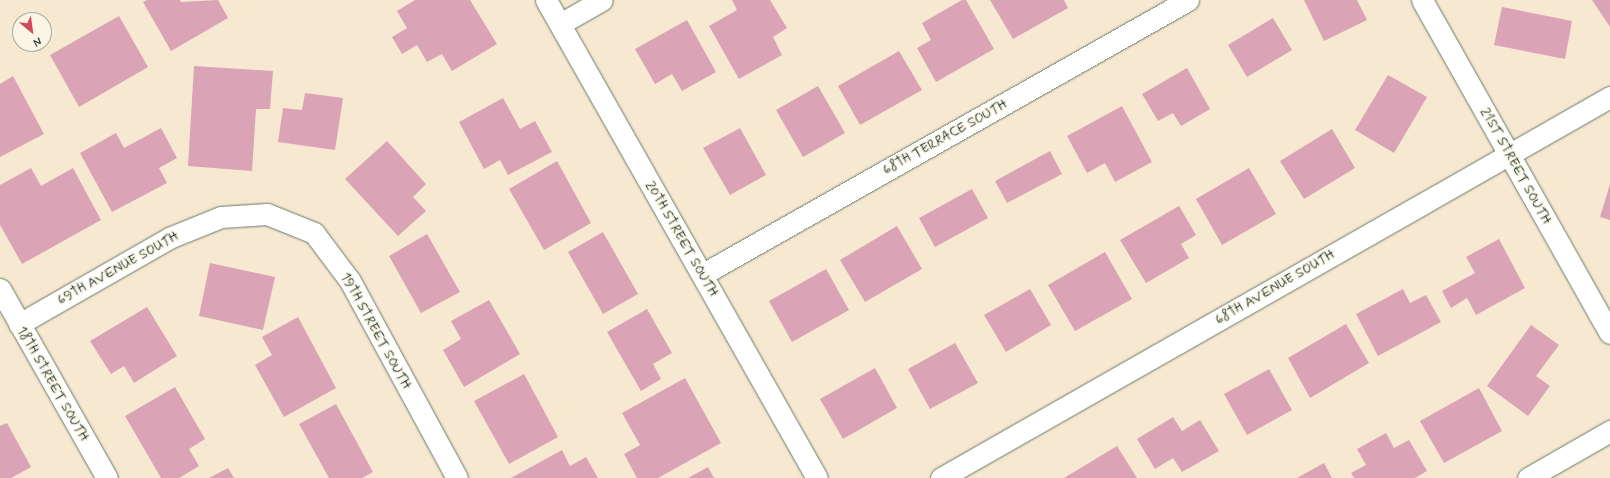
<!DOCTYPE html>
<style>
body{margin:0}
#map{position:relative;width:1610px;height:478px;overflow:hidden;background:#f7e9d1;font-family:Mynerve,sans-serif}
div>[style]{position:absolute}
.building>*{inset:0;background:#dba3b6}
.roads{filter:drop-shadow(0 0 1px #6b796b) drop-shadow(0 0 1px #6b796b)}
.street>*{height:21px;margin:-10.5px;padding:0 10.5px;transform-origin:10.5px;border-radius:10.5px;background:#fff}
span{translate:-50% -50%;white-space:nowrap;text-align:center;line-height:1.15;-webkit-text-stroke:3px #fcf5e5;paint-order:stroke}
.street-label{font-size:14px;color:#1f3d34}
.north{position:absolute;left:12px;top:12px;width:40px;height:40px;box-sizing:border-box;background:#fcf5e5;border:1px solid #a4ab9e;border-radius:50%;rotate:151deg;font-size:11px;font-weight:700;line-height:16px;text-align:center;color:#1f3d34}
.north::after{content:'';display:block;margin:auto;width:14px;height:18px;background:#d1495b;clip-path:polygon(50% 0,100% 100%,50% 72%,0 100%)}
</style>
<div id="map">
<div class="building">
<div style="clip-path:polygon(147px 0,180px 0,181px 2px,218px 0,228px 18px,171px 51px,143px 2px)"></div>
<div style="clip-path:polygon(415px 0,470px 0,497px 44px,452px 71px,442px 54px,427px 62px,417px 45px,402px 54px,392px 37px,407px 28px,397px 11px)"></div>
<div style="clip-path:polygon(732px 0,770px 0,787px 28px,773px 37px,782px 55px,739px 79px,709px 26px,737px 10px)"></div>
<div style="clip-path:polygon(962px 0,966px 0,994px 49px,936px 82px,917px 48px,931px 40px,922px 23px)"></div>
<div style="clip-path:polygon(990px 0,1064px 0,1068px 8px,1013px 39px)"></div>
<div style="clip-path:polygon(1304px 0,1357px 0,1367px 20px,1324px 41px)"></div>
<div style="clip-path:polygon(1592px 0,1610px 0,1610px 27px)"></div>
<div style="clip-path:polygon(1502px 7px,1572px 21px,1565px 59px,1494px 45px)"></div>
<div style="clip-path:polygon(119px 16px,148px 67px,79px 107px,50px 55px)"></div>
<div style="clip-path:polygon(1273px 18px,1292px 50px,1247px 77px,1228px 45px)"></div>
<div style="clip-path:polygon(687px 20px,716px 72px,682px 91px,672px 74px,655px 84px,635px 49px)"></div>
<div style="clip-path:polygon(899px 51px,922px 90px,860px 125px,838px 86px)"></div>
<div style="clip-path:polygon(194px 66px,273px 71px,270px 109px,256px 109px,252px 171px,188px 166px)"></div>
<div style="clip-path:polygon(1187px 68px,1210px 109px,1181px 126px,1173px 113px,1158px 121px,1142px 94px)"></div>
<div style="clip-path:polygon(1388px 75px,1427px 97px,1394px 153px,1355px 130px)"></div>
<div style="clip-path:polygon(13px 76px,44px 134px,0 157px,0 84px)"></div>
<div style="clip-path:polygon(818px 86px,845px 133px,803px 157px,776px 110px)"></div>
<div style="clip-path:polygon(305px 93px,343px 98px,335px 150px,278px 142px,283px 108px,302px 110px)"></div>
<div style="clip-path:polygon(503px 98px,520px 129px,535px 121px,552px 152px,508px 175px,500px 160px,484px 169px,459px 122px)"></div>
<div style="clip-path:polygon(1122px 106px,1152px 162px,1115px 182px,1105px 163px,1087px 173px,1067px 136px)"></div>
<div style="clip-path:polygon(161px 128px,177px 158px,159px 168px,167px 183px,112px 212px,80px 153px,116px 133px,124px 148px)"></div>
<div style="clip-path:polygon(740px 128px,766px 175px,730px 195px,703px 148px)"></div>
<div style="clip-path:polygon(1332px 129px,1355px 168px,1304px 199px,1280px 161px)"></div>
<div style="clip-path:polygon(387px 141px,426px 184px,413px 197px,426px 211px,398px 236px,345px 179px)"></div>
<div style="clip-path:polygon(1050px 151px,1062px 174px,1007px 203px,995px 181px)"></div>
<div style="clip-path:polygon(557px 161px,591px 223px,544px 250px,509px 189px)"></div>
<div style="clip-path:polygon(31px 168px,41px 186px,73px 168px,101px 220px,22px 264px,0 225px,0 185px)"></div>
<div style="clip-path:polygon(1249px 168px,1276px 214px,1222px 245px,1196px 199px)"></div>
<div style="clip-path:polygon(1610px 184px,1610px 220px,1600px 217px)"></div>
<div style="clip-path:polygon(972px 189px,988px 218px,935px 247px,919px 218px)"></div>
<div style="clip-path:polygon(1179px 206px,1196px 235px,1181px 244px,1189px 258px,1146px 283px,1120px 240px)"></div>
<div style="clip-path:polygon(897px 226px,922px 269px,865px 302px,840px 260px)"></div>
<div style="clip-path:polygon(603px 232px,638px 294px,603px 314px,568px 252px)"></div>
<div style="clip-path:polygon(427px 234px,460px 292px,421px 313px,389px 256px)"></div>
<div style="clip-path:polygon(1499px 239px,1525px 288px,1476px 315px,1467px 298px,1451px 308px,1442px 291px,1475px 273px,1466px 257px)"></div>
<div style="clip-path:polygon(1105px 252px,1132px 299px,1075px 331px,1048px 285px)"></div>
<div style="clip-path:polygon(210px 263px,275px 277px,263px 330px,199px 316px)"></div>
<div style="clip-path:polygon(826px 269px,849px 310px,792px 342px,769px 301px)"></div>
<div style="clip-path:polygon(1030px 289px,1051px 325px,1006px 352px,984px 315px)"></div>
<div style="clip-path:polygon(1403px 289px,1410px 303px,1426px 295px,1441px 322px,1378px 356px,1356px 314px)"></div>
<div style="clip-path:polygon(489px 300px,520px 354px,464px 387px,443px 350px,461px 339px,451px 321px)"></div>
<div style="clip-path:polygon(147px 307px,177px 356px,134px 383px,124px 366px,111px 374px,90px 341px)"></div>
<div style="clip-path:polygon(647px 309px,672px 353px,653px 364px,661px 379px,641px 391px,607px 332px)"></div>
<div style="clip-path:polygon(298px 317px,336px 388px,284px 417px,255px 365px,272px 355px,262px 337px)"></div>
<div style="clip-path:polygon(1346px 324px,1369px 363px,1310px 398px,1288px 358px)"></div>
<div style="clip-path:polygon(1531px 325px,1559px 345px,1536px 376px,1550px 386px,1528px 416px,1487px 386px)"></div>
<div style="clip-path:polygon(955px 343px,978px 383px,930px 409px,908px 369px)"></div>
<div style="clip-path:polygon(875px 368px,897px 408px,843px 439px,820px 399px)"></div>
<div style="clip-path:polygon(1269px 369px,1292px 410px,1247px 435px,1224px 394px)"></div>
<div style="clip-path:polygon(524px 374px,558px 437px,509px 464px,474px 401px)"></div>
<div style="clip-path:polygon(685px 378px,721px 443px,658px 478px,637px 478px,624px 454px,640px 445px,622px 413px)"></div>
<div style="clip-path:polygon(175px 387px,205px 439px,189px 449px,199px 466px,179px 478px,161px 478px,125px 416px)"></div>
<div style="clip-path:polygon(1479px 388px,1502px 431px,1444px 463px,1420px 421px)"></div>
<div style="clip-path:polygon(336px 404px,373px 472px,362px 478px,329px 478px,299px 424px)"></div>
<div style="clip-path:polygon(1173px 417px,1182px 431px,1200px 420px,1219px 451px,1182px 472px,1173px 458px,1155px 469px,1137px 439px)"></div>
<div style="clip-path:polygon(7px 423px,31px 467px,11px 478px,0 478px,0 426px)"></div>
<div style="clip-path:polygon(1386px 433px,1394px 448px,1409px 440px,1427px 471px,1415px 478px,1354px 478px,1351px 473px,1366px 465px,1357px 449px)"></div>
<div style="clip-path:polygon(1117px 446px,1137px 478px,1064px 478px)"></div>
<div style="clip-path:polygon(562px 450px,570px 466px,586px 457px,598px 478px,511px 478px)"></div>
<div style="clip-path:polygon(1324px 463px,1332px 478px,1297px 478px)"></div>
<div style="clip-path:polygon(708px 467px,714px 478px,688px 478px)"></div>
<div style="clip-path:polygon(228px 468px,234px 478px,209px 478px)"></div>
</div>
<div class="roads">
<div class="street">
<div style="left:546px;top:0;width:549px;rotate:60.45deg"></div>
<div style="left:1422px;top:0;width:382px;rotate:60.6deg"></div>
<div style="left:560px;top:24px;width:48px;rotate:-29.7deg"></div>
<div style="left:703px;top:274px;width:557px;rotate:-29.46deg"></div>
<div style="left:0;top:289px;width:217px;rotate:60.5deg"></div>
<div style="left:19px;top:324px;width:173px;rotate:-29.8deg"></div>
<div style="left:169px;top:238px;width:56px;rotate:-22deg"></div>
<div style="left:221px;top:217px;width:46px;rotate:-3.7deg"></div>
<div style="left:267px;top:214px;width:51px;rotate:22deg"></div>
<div style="left:314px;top:233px;width:60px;rotate:53.1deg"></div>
<div style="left:350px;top:281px;width:224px;rotate:61.5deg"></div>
<div style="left:941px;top:478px;width:770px;rotate:-29.66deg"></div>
<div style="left:1528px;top:478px;width:95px;rotate:-29.8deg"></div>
</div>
</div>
<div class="street-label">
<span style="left:945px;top:137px;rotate:-29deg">68TH TERRACE SOUTH</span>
<span style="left:1516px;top:166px;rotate:61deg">21ST STREET SOUTH</span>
<span style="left:682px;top:239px;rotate:60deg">20TH STREET SOUTH</span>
<span style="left:118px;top:268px;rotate:-29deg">69TH AVENUE SOUTH</span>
<span style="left:1275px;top:287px;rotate:-30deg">68TH AVENUE SOUTH</span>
<span style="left:376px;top:331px;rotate:61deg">19TH STREET SOUTH</span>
<span style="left:53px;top:384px;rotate:60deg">18TH STREET SOUTH</span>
</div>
<div class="north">N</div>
</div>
